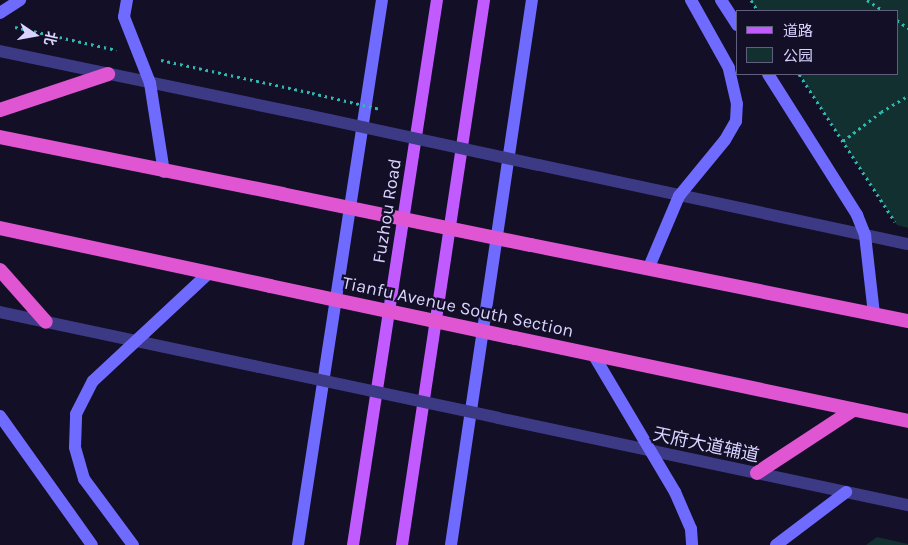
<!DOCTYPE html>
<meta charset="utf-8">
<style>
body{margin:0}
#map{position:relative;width:908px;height:545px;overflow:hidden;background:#130f26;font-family:Karla,"Noto Sans SC",sans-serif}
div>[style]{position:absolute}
.green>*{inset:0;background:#12302f}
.path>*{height:3px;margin-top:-1.5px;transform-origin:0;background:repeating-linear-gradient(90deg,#2fb8b0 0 2.5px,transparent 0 6.5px)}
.tertiary>*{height:12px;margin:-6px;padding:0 6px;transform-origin:6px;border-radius:6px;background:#3d3a85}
.secondary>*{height:12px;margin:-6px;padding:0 6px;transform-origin:6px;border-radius:6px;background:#6f6bff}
.primary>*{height:12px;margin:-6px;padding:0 6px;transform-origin:6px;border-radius:6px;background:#c25bff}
.trunk>*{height:14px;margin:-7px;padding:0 7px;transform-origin:7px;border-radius:7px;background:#e055d1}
.path-bridge>*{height:3px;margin-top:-1.5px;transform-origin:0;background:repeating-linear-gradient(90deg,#2fb8b0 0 2.5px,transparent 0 6.5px)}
.tertiary-bridge>*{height:12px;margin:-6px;padding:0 6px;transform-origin:6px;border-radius:6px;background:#3d3a85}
.trunk-bridge>*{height:14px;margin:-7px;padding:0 7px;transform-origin:7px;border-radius:7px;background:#e055d1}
span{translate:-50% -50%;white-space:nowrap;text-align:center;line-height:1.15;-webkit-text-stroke:4.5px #130f26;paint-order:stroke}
.street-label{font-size:18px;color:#d9d4ff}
.legend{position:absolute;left:736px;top:10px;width:162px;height:65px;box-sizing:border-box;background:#130f26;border:1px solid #625e7d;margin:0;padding:6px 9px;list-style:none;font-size:15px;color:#d9d4ff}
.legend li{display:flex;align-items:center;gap:10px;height:25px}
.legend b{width:25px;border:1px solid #625e7d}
.north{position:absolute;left:10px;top:10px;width:50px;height:50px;-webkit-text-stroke:4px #130f26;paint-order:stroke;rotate:102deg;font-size:14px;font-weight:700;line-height:20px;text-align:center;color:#d9d4ff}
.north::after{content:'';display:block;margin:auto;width:18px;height:22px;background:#d9d4ff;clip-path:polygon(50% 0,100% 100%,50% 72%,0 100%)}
</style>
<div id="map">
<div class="green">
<div style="clip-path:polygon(751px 0,908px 0,908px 228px,897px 225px,799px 74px,897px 74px,897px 11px,758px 11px)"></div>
<div style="clip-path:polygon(877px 537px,908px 544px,908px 545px,866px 545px)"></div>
</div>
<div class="path">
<div style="left:751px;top:0;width:13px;rotate:58deg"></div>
<div style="left:867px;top:0;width:20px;rotate:33deg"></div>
<div style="left:897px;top:20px;width:14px;rotate:36deg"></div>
<div style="left:15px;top:27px;width:104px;rotate:12.8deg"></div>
<div style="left:161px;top:60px;width:155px;rotate:12.3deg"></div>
<div style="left:799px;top:74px;width:176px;rotate:57deg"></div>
<div style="left:843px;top:141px;width:48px;rotate:-37.3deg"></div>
<div style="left:881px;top:112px;width:31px;rotate:-31deg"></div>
</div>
<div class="tertiary">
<div style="left:0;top:51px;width:314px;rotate:11.8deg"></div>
<div style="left:539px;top:165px;width:377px;rotate:12.1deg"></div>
<div style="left:0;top:312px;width:265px;rotate:12deg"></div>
<div style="left:498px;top:418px;width:419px;rotate:12deg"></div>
</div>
<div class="secondary">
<div style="left:127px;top:0;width:17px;rotate:100deg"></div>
<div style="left:124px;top:17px;width:71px;rotate:68.5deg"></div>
<div style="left:150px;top:83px;width:90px;rotate:81.1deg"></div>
<div style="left:721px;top:0;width:30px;rotate:57deg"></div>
<div style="left:0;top:13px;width:24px;rotate:-33deg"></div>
<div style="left:768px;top:74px;width:167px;rotate:57.7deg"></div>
<div style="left:857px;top:215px;width:22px;rotate:68deg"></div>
<div style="left:865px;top:235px;width:80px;rotate:83.5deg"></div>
<div style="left:649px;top:267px;width:77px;rotate:-67.1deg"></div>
<div style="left:679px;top:196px;width:72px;rotate:-50.6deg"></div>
<div style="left:725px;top:140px;width:22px;rotate:-60deg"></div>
<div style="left:736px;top:121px;width:17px;rotate:-87deg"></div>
<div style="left:737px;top:104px;width:37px;rotate:-103deg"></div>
<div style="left:729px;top:68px;width:78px;rotate:-119.2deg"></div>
<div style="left:593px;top:354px;width:161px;rotate:59.3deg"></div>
<div style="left:675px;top:492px;width:40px;rotate:66.6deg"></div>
<div style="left:691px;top:529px;width:16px;rotate:86deg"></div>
<div style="left:0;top:416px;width:158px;rotate:54.5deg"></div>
<div style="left:133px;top:545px;width:82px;rotate:-126.6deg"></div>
<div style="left:84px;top:479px;width:33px;rotate:-106deg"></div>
<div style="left:75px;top:447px;width:33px;rotate:-88deg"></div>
<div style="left:76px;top:414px;width:37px;rotate:-63deg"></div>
<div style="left:93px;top:381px;width:158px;rotate:-43deg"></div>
<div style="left:298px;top:545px;width:551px;rotate:-81.24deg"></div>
<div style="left:451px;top:545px;width:551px;rotate:-81.55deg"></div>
<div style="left:776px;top:545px;width:88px;rotate:-37.1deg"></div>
</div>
<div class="primary">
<div style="left:353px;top:545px;width:551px;rotate:-81.24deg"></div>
<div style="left:402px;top:545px;width:551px;rotate:-81.44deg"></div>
</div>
<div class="trunk">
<div style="left:0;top:110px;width:114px;rotate:-18.4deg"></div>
<div style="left:0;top:137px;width:288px;rotate:11.4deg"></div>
<div style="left:0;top:228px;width:276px;rotate:12.1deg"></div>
<div style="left:531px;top:245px;width:385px;rotate:11.4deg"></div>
<div style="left:0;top:270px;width:69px;rotate:48.5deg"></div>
<div style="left:515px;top:338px;width:402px;rotate:11.9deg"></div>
<div style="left:757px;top:473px;width:115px;rotate:-33.3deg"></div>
</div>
<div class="path-bridge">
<div style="left:312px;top:93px;width:70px;rotate:13.2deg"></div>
</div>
<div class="tertiary-bridge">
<div style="left:307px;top:115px;width:237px;rotate:12.2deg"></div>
<div style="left:259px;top:367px;width:244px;rotate:12deg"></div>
</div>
<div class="trunk-bridge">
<div style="left:282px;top:194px;width:254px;rotate:11.6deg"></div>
<div style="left:270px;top:286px;width:250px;rotate:12deg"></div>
</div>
<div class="street-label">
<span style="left:387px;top:211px;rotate:-81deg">Fuzhou Road</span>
<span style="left:458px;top:307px;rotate:12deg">Tianfu Avenue South Section</span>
<span style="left:706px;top:445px;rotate:12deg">天府大道辅道</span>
</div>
<ul class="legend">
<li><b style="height:6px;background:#c25bff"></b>道路</li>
<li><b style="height:14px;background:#12302f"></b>公园</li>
</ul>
<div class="north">北</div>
</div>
